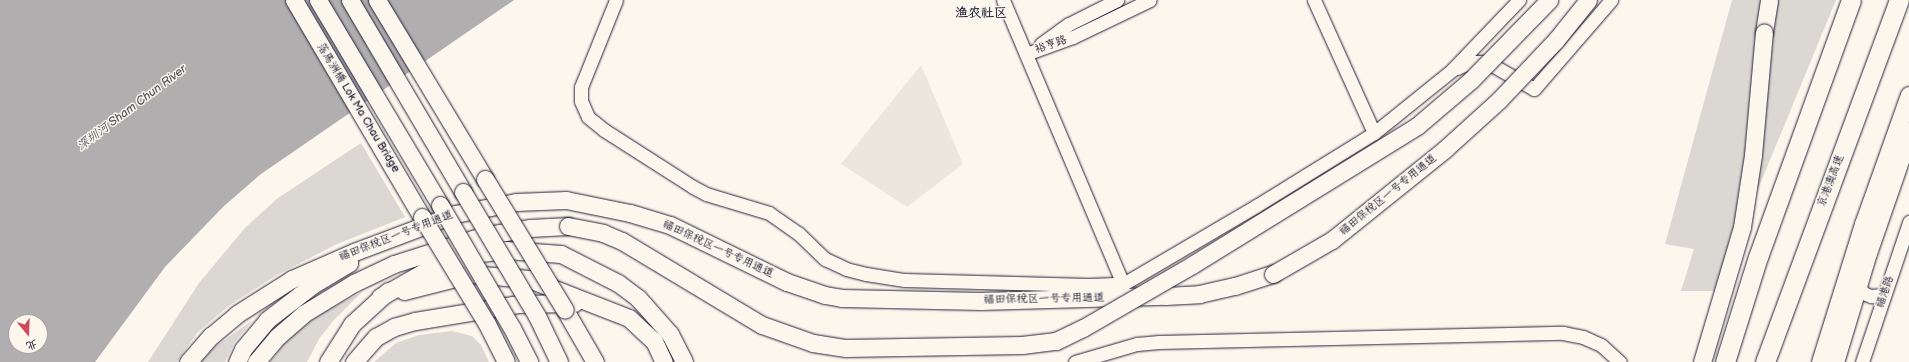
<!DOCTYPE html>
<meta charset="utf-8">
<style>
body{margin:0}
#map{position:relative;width:1909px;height:362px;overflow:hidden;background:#fbf7ec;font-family:"Balsamiq Sans","LXGW WenKai TC",sans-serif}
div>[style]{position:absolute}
.built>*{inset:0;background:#ebe7df}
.green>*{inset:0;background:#dbd8d3}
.water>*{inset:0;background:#b1aeb0}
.roads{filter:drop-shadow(0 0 1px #22223b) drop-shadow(0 0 1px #22223b)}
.minor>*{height:13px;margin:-6.5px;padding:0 6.5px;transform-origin:6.5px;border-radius:6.5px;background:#fbf7ec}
.major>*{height:17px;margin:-8.5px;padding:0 8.5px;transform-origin:8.5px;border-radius:8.5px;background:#fbf7ec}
.highway>*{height:19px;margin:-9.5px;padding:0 9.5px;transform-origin:9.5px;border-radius:9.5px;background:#fbf7ec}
.bridges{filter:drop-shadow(0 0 1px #22223b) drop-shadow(0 0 1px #22223b)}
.major-bridge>*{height:17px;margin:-8.5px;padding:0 8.5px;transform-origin:8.5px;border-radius:8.5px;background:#fbf7ec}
.highway-bridge>*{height:19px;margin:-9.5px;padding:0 9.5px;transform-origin:9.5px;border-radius:9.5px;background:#fbf7ec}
span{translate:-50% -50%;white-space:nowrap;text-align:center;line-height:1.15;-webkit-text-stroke:3px #fbf7ec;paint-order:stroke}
.street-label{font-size:11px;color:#22223b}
.water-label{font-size:12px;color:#545364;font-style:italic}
.quarter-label{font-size:13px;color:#22223b;font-weight:700}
.north{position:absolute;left:8px;top:314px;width:40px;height:40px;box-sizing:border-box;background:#fbf7ec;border:1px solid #a4a2a5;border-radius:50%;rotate:161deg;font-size:11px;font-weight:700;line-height:16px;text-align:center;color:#22223b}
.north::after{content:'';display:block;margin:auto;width:14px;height:18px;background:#d1495b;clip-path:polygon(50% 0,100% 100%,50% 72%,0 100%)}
</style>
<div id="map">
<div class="built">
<div style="clip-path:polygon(921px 65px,963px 164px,907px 207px,841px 164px)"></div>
</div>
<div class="green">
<div style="clip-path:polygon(1732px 0,1836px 0,1716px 291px,1681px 291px,1694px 249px,1665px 244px)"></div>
<div style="clip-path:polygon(361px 143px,405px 217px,337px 244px,277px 275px,230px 305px,197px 333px,177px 362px,148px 362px,199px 283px,245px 228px,278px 198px)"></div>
<div style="clip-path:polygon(362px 292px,333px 321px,319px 339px,307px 362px,270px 362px,287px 340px,305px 325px,321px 313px)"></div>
<div style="clip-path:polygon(253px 320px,235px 342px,225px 362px,201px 362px,213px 348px)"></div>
<div style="clip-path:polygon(452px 331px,472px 336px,481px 345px,489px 362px,374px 362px,396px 343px,419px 335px)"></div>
</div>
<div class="water">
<div style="clip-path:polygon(evenodd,0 0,514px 0,261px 174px,224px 206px,165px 267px,95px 362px,0 362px,0 0,16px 322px,40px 322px,40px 346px,16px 346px,16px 322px)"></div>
</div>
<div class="roads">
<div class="minor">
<div style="left:616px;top:0;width:94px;rotate:111.9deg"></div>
<div style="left:581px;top:87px;width:14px;rotate:90deg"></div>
<div style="left:581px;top:101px;width:17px;rotate:66deg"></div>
<div style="left:588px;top:117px;width:21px;rotate:39deg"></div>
<div style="left:604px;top:130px;width:106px;rotate:32.6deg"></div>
<div style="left:693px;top:187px;width:15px;rotate:28deg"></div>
<div style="left:706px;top:194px;width:66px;rotate:16.8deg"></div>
<div style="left:769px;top:213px;width:35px;rotate:35deg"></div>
<div style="left:798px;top:233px;width:37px;rotate:44deg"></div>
<div style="left:825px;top:259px;width:23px;rotate:25deg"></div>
<div style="left:846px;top:269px;width:21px;rotate:14deg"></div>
<div style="left:866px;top:274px;width:39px;rotate:9deg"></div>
<div style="left:905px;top:280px;width:183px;rotate:1.6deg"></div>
<div style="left:1088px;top:285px;width:35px;rotate:-2deg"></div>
<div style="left:1123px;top:284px;width:154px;rotate:-30.4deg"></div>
<div style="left:1256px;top:206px;width:139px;rotate:-31.7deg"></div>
<div style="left:1374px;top:133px;width:100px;rotate:-38.9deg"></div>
<div style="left:1452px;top:70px;width:97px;rotate:-46.3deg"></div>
<div style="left:1003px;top:0;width:308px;rotate:67.1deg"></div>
<div style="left:1314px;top:0;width:146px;rotate:65.7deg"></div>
<div style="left:1041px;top:44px;width:34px;rotate:-36deg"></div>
<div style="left:1069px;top:24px;width:54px;rotate:-26.6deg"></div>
<div style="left:1026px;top:54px;width:50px;rotate:-19.9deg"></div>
<div style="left:1073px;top:37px;width:85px;rotate:-25.7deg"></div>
<div style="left:1457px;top:68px;width:15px;rotate:-23deg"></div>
<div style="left:1471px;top:62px;width:16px"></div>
<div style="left:1487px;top:62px;width:54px;rotate:29.9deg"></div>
<div style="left:1534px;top:89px;width:118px;rotate:-49.1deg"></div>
<div style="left:1858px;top:284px;width:10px;rotate:61deg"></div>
<div style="left:1863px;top:293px;width:9px;rotate:21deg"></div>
<div style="left:1871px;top:296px;width:12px;rotate:-5deg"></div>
<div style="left:1075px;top:362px;width:65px;rotate:-16.2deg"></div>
<div style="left:1137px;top:344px;width:22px;rotate:-5deg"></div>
<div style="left:1159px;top:342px;width:404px;rotate:-1.3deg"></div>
<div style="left:1563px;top:333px;width:20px;rotate:11deg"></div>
<div style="left:1583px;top:337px;width:20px;rotate:24deg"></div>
<div style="left:1601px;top:345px;width:25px;rotate:42deg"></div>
<div style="left:1862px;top:362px;width:148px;rotate:-71.4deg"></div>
</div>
<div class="major">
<div style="left:294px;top:0;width:252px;rotate:59.5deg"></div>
<div style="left:318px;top:0;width:239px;rotate:59.2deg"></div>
<div style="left:350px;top:0;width:223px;rotate:59.5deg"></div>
<div style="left:377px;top:0;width:209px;rotate:58.9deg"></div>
<div style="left:1764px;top:32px;width:32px;rotate:-81deg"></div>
<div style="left:404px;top:291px;width:69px;rotate:-14.2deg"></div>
<div style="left:471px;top:274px;width:58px;rotate:4.9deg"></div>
<div style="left:529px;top:279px;width:107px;rotate:21.3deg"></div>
<div style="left:629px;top:318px;width:34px;rotate:43deg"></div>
<div style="left:654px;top:341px;width:23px;rotate:65deg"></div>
<div style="left:380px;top:297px;width:56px;rotate:-29.7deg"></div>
<div style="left:429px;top:269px;width:54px;rotate:-17.1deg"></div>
<div style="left:481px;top:253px;width:25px;rotate:-7deg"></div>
<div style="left:506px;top:250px;width:55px;rotate:4.2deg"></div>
<div style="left:561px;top:254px;width:64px;rotate:27deg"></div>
<div style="left:618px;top:283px;width:25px;rotate:37deg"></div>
<div style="left:638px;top:298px;width:48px;rotate:48.4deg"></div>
<div style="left:670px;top:334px;width:31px;rotate:63deg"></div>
<div style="left:565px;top:310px;width:60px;rotate:60deg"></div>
<div style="left:188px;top:362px;width:35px;rotate:-49deg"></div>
<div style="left:211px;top:336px;width:34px;rotate:-40deg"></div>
<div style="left:237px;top:314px;width:65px;rotate:-32.5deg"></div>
<div style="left:292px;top:279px;width:68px;rotate:-23.5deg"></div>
<div style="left:354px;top:252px;width:108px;rotate:-20.6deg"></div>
<div style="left:455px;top:214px;width:62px;rotate:-11.1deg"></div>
<div style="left:516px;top:202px;width:50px;rotate:-2.3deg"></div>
<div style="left:566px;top:200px;width:65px;rotate:11.5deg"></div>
<div style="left:630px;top:213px;width:42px;rotate:16.7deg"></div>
<div style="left:670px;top:225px;width:130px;rotate:26deg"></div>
<div style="left:787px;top:282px;width:40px;rotate:18.9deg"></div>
<div style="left:825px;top:295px;width:17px;rotate:10deg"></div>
<div style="left:842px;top:298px;width:139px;rotate:1.2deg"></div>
<div style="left:981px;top:301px;width:184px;rotate:-1.6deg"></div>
<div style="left:1165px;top:296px;width:34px;rotate:-3deg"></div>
<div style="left:1199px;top:294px;width:37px;rotate:-13deg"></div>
<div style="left:1235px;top:286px;width:40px;rotate:-18deg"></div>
<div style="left:237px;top:362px;width:14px;rotate:-65deg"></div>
<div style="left:243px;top:349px;width:38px;rotate:-50deg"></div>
<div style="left:267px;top:320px;width:59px;rotate:-37.5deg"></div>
<div style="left:314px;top:284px;width:41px;rotate:-31deg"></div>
<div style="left:256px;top:362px;width:33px;rotate:-50deg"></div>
<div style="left:277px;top:337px;width:35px;rotate:-41deg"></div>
<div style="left:303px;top:314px;width:60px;rotate:-31.3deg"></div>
<div style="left:354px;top:283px;width:44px;rotate:-25.4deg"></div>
<div style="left:394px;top:264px;width:92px;rotate:-17.7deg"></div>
<div style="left:482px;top:236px;width:49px;rotate:-9.5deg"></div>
<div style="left:530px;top:228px;width:38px;rotate:-3deg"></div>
<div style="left:328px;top:362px;width:45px;rotate:-57.7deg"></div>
<div style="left:352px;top:324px;width:49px;rotate:-42.5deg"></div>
<div style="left:354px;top:362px;width:33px;rotate:-49deg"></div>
<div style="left:376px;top:337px;width:21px;rotate:-29deg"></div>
<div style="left:394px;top:327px;width:22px;rotate:-16deg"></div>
<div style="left:415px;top:321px;width:104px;rotate:-9.4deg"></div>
<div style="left:518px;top:304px;width:56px;rotate:-1deg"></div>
<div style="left:1820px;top:362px;width:145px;rotate:-72.7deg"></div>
<div style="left:1863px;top:224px;width:137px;rotate:-70.4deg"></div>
</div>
<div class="highway">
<div style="left:1765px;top:362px;width:386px;rotate:-69.7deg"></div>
<div style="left:1834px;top:362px;width:114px;rotate:-73.2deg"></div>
<div style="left:1867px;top:253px;width:128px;rotate:-70.9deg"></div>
</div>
</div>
<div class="bridges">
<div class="major-bridge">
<div style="left:485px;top:179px;width:153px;rotate:58.6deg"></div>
<div style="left:463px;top:192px;width:144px;rotate:59.2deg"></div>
<div style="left:537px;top:316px;width:51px;rotate:64.4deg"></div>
<div style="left:440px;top:205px;width:143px;rotate:59.7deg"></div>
<div style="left:512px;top:328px;width:38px;rotate:63deg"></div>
<div style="left:422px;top:217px;width:125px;rotate:58.7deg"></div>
<div style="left:487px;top:324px;width:42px;rotate:63.4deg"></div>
<div style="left:568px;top:226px;width:36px;rotate:11deg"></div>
<div style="left:603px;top:233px;width:21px;rotate:23deg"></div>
<div style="left:622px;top:241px;width:163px;rotate:31deg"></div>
<div style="left:762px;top:325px;width:54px;rotate:19.4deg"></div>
<div style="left:813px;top:343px;width:33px;rotate:9deg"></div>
<div style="left:846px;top:348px;width:176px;rotate:-1deg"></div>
<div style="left:1022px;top:345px;width:34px;rotate:-7deg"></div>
<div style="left:1056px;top:341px;width:30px;rotate:-26deg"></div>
<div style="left:1083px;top:328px;width:126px;rotate:-30deg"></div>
<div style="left:1192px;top:265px;width:264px;rotate:-31.7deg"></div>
<div style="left:1417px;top:126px;width:71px;rotate:-40.4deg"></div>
<div style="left:1471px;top:80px;width:112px;rotate:-45.7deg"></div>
<div style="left:1273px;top:274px;width:68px;rotate:-30deg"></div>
<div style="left:1332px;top:240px;width:145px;rotate:-38.8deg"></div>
<div style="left:1445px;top:149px;width:73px;rotate:-42.2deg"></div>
<div style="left:1499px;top:100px;width:83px;rotate:-46.5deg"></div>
<div style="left:1556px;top:40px;width:51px;rotate:-51.3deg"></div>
<div style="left:1702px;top:362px;width:141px;rotate:-73.5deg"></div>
<div style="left:1742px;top:227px;width:73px;rotate:-81.3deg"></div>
<div style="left:1753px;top:155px;width:123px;rotate:-84.9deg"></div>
</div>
<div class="highway-bridge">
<div style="left:1725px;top:362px;width:110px;rotate:-72.6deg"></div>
<div style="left:1758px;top:257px;width:273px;rotate:-70.1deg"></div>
</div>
</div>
<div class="street-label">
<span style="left:1051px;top:45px;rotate:-19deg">裕亨路</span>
<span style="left:358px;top:108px;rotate:59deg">落馬洲橋 Lok Ma Chau Bridge</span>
<span style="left:1831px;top:181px;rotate:-69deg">京港澳高速</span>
<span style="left:1388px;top:195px;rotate:-39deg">福田保税区一号专用通道</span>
<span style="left:396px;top:236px;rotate:-21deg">福田保税区一号专用通道</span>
<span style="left:718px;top:249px;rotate:25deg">福田保税区一号专用通道</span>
<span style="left:1885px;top:292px;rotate:-71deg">福港路</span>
<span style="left:1044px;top:299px;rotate:-1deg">福田保税区一号专用通道</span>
</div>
<div class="water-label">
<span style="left:132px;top:108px;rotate:-37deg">深圳河 Sham Chun River</span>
</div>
<div class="quarter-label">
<span style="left:981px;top:13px">渔农社区</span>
</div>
<div class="north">北</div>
</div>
